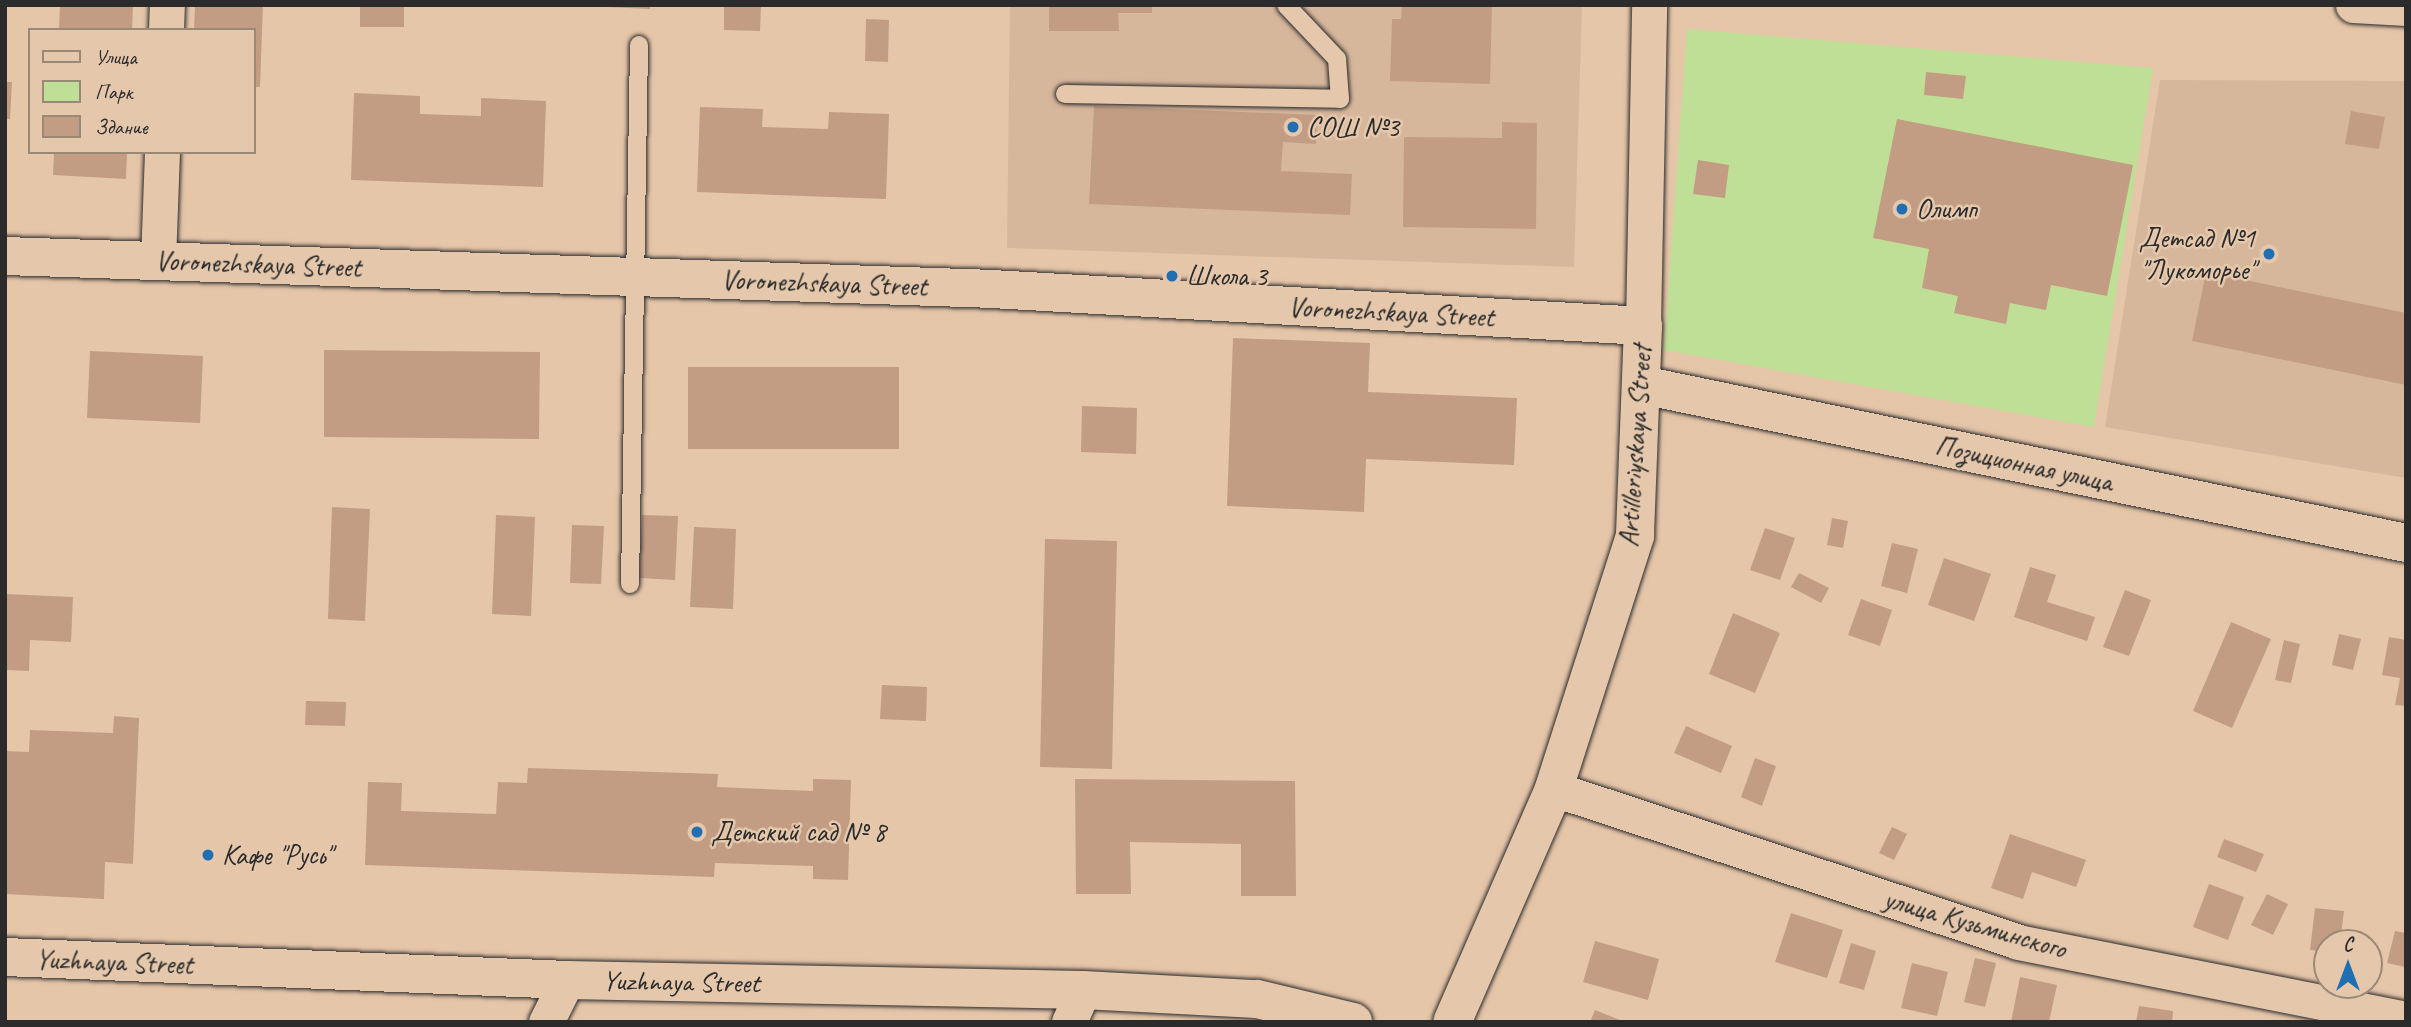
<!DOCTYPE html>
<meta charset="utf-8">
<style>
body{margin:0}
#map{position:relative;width:2411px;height:1027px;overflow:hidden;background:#e6c6a9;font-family:Caveat,sans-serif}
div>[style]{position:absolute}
.built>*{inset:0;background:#d7b79c}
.green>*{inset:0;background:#bfde96}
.building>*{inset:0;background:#c29d83}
.roads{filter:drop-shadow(0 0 2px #2b2b2b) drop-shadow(0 0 2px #2b2b2b)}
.service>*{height:18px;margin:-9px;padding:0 9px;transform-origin:9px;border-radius:9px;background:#e5c8ac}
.minor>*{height:35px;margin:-17.5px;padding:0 17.5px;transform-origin:17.5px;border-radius:17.5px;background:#e5c8ac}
.tertiary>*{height:38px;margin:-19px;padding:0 19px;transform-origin:19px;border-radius:19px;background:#e5c8ac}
.secondary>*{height:38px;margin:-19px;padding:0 19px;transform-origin:19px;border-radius:19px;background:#e5c8ac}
.dots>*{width:19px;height:19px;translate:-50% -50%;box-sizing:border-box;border:4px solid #e5c8ac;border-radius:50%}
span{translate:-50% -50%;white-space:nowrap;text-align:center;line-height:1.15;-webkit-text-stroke:5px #e5c8ac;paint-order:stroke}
.poi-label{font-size:28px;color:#2b2b2b}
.left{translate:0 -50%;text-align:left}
.right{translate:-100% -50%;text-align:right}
.street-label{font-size:28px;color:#2b2b2b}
.frame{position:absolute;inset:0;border:7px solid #2b2b2b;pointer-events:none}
.legend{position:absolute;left:28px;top:28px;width:228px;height:126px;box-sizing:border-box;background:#e5c8ac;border:2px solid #9b8978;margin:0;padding:9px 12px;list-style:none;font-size:21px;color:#2b2b2b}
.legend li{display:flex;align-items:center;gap:14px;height:35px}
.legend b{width:35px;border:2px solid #9b8978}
.north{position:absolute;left:2313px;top:929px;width:70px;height:70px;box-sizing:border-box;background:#e5c8ac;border:2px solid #9b8978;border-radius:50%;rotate:0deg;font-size:19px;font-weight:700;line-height:28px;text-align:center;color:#2b2b2b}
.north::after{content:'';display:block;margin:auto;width:24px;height:32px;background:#1f6fb2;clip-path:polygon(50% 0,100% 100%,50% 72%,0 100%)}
</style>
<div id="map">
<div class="built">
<div style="clip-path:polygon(1010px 5px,1582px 5px,1574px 267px,1007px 248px)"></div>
<div style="clip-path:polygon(2160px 80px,2406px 81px,2406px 478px,2105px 427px)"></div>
</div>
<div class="green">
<div style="clip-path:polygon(1687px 29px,2153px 68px,2094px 427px,1664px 350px)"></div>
</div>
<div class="building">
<div style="clip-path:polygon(60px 5px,133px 5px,132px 30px,59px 30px)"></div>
<div style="clip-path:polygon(195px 5px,263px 5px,260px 87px,254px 87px,254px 30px,194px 30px)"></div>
<div style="clip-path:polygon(360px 5px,404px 5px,404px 27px,360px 27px)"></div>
<div style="clip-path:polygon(606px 5px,650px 5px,650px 9px,606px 7px)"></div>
<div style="clip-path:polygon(724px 5px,761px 5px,760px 31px,724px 30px)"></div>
<div style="clip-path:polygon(1049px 5px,1152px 5px,1152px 13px,1118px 13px,1119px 31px,1049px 31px)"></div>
<div style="clip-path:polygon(1402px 5px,1492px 5px,1490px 84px,1390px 81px,1392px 19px,1401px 19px)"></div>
<div style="clip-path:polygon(866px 19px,889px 20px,888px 62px,865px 61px)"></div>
<div style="clip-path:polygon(1926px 72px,1966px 76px,1963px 99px,1924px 95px)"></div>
<div style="clip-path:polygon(5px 82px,12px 82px,10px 119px,5px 119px)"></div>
<div style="clip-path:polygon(354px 93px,420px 96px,420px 114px,481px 116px,481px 98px,546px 101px,543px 187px,351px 180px)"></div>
<div style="clip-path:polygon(1094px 106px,1317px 115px,1316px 144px,1283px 142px,1281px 171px,1352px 174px,1350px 215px,1089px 204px)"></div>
<div style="clip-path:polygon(700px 107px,763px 109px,762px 127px,828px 129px,829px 112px,889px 114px,886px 199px,697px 192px)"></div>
<div style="clip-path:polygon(2351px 111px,2385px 117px,2379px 149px,2345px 144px)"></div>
<div style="clip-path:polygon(1897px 119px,2133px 165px,2107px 296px,2051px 285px,2046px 310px,2010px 303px,2006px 324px,1954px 313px,1958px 296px,1922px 288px,1929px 249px,1873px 238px)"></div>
<div style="clip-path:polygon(1502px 122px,1537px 123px,1536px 229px,1403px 227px,1404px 137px,1502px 138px)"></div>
<div style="clip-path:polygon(54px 152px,127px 152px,126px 179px,53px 175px)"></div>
<div style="clip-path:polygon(1698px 160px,1729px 165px,1725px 198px,1693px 194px)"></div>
<div style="clip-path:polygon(2206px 272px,2406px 313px,2406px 385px,2192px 341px)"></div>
<div style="clip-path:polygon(1233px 338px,1370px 343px,1368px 392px,1517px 398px,1514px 465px,1366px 459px,1364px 512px,1227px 506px)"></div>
<div style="clip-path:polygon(324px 350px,540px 352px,539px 439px,324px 437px)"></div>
<div style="clip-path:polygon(90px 351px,203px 356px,200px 423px,87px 418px)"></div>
<div style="clip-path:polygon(688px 367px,899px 367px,899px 449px,688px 449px)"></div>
<div style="clip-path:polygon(1082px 406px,1137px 408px,1136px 454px,1081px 452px)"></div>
<div style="clip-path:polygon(332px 507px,370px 509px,365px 621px,328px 619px)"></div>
<div style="clip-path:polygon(496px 515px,535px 517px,531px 616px,492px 614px)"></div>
<div style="clip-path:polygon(642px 515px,678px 516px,675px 580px,639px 578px)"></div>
<div style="clip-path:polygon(1832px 518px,1848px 521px,1843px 548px,1827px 545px)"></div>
<div style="clip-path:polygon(572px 525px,604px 526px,601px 584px,570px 583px)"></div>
<div style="clip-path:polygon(694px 527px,736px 529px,733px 609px,690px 607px)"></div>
<div style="clip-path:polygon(1765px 528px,1795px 538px,1780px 580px,1750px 570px)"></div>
<div style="clip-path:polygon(1045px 539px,1117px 541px,1112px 769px,1040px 767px)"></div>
<div style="clip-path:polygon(1892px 543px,1918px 549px,1907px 593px,1881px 586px)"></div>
<div style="clip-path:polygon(1944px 558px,1991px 574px,1974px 621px,1928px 605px)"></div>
<div style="clip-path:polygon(2030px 567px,2056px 575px,2047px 602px,2095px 617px,2087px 641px,2014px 617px)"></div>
<div style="clip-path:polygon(1799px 573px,1829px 588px,1821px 603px,1791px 587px)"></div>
<div style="clip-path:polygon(2125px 590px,2151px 600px,2129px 656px,2103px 647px)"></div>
<div style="clip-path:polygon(5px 594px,73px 597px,71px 642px,30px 640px,29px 671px,5px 670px)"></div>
<div style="clip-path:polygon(1861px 599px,1892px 610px,1880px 646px,1848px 635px)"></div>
<div style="clip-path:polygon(1733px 613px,1780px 633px,1755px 693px,1709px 674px)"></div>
<div style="clip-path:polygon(2231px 622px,2271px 639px,2232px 728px,2193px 711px)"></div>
<div style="clip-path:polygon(2339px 634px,2361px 639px,2353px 670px,2332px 665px)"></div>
<div style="clip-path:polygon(2389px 637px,2406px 640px,2406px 706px,2395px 705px,2400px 678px,2382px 675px)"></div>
<div style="clip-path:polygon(2284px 640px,2300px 644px,2291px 683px,2275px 680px)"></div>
<div style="clip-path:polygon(882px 685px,927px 687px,926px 721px,880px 719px)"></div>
<div style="clip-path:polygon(306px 701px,346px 702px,345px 726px,305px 725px)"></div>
<div style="clip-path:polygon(114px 716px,139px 718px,133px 864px,105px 862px,104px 899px,5px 894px,5px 751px,29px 752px,30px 730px,113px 733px)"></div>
<div style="clip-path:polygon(1686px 726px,1732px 746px,1721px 773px,1674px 753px)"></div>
<div style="clip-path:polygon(1755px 758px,1776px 766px,1762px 806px,1741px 797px)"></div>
<div style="clip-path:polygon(528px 768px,718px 774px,717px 787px,813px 791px,813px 779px,851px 780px,848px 880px,813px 879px,813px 866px,715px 863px,714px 877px,365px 865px,368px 782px,402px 783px,401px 811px,496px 814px,498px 782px,527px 783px)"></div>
<div style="clip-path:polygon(1075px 779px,1295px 781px,1296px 896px,1241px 896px,1241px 844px,1130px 842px,1131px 894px,1076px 894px)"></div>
<div style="clip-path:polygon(1892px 827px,1907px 834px,1894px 860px,1879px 853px)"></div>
<div style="clip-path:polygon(2010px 834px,2086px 860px,2076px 887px,2032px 872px,2023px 899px,1991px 888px)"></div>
<div style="clip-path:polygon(2224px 839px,2264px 854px,2256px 872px,2217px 857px)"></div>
<div style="clip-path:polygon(2209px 884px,2244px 897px,2228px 940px,2193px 927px)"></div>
<div style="clip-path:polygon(2267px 894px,2288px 904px,2273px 935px,2251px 925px)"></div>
<div style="clip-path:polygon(2315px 908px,2344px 911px,2340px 943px,2327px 943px,2327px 952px,2310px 950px)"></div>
<div style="clip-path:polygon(1791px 913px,1843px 930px,1827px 978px,1775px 962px)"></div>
<div style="clip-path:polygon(2395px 931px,2406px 933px,2405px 967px,2387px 963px)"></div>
<div style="clip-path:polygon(1595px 941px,1659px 959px,1648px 1000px,1583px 982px)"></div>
<div style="clip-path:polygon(1851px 943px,1876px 951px,1864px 990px,1839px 983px)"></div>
<div style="clip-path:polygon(1975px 958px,1996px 963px,1985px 1007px,1964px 1002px)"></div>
<div style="clip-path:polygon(1912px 963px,1948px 972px,1937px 1016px,1901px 1008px)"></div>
<div style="clip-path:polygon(2020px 977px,2057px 985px,2049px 1022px,2011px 1022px)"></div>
<div style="clip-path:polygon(2139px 1006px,2173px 1011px,2172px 1022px,2136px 1022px)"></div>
<div style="clip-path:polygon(1595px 1010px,1625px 1022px,1590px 1022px)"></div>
</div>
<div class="roads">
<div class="service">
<div style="left:1065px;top:94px;width:275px;rotate:1deg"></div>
<div style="left:1340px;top:99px;width:40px;rotate:-94.3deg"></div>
<div style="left:1337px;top:59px;width:74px;rotate:-133.4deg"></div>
<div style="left:630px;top:584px;width:539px;rotate:-89.04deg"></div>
</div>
<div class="minor">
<div style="left:2353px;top:5px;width:53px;rotate:3.2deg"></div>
<div style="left:166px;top:30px;width:25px;rotate:-88deg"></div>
<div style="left:158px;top:261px;width:109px;rotate:-87.9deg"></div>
<div style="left:1643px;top:326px;width:321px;rotate:-88.9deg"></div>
<div style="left:1554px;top:789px;width:489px;rotate:18.2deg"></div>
<div style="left:2018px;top:942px;width:396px;rotate:11.2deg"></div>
<div style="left:546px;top:1022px;width:47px;rotate:-63.4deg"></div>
<div style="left:1069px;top:1022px;width:35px;rotate:-66deg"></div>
</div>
<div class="tertiary">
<div style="left:5px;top:256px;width:988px;rotate:1.91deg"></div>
<div style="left:992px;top:289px;width:652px;rotate:3.25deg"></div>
<div style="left:1643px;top:326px;width:210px;rotate:92.2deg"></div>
<div style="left:1635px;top:536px;width:266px;rotate:107.8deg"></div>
<div style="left:1554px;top:789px;width:254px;rotate:113.6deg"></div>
<div style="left:1642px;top:385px;width:780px;rotate:11.68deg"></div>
</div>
<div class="secondary">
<div style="left:5px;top:957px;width:562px;rotate:2.34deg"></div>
<div style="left:567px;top:980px;width:516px;rotate:1.11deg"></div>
<div style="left:1083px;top:990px;width:174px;rotate:3deg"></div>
<div style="left:1257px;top:999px;width:99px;rotate:13.5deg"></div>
</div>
</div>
<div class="dots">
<div style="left:1293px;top:127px;background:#1f6fb2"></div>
<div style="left:1902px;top:209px;background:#1f6fb2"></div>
<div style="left:2269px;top:254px;background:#1f6fb2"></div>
<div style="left:1172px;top:276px;background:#1f6fb2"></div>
<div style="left:697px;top:832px;background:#1f6fb2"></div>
<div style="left:208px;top:855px;background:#1f6fb2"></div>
</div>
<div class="poi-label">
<span class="left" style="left:1307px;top:127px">СОШ №3</span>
<span class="left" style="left:1916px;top:209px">Олимп</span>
<span class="right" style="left:2255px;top:254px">Детсад №1<br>"Лукоморье"</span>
<span class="left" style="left:1186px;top:276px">Школа 3</span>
<span class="left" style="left:711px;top:832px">Детский сад № 8</span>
<span class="left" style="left:222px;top:855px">Кафе "Русь"</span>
</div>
<div class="street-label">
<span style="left:258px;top:264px;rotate:2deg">Voronezhskaya Street</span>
<span style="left:824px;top:283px;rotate:2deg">Voronezhskaya Street</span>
<span style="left:1391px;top:312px;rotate:3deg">Voronezhskaya Street</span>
<span style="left:1635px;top:446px;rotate:-86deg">Artilleriyskaya Street</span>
<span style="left:2024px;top:464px;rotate:12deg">Позиционная улица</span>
<span style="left:1975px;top:924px;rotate:16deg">улица Кузьминского</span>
<span style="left:114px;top:962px;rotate:2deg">Yuzhnaya Street</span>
<span style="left:681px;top:982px;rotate:1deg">Yuzhnaya Street</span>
</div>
<div class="frame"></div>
<ul class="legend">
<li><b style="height:9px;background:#e5c8ac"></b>Улица</li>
<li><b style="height:19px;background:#bfde96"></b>Парк</li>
<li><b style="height:19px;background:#c29d83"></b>Здание</li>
</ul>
<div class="north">С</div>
</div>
